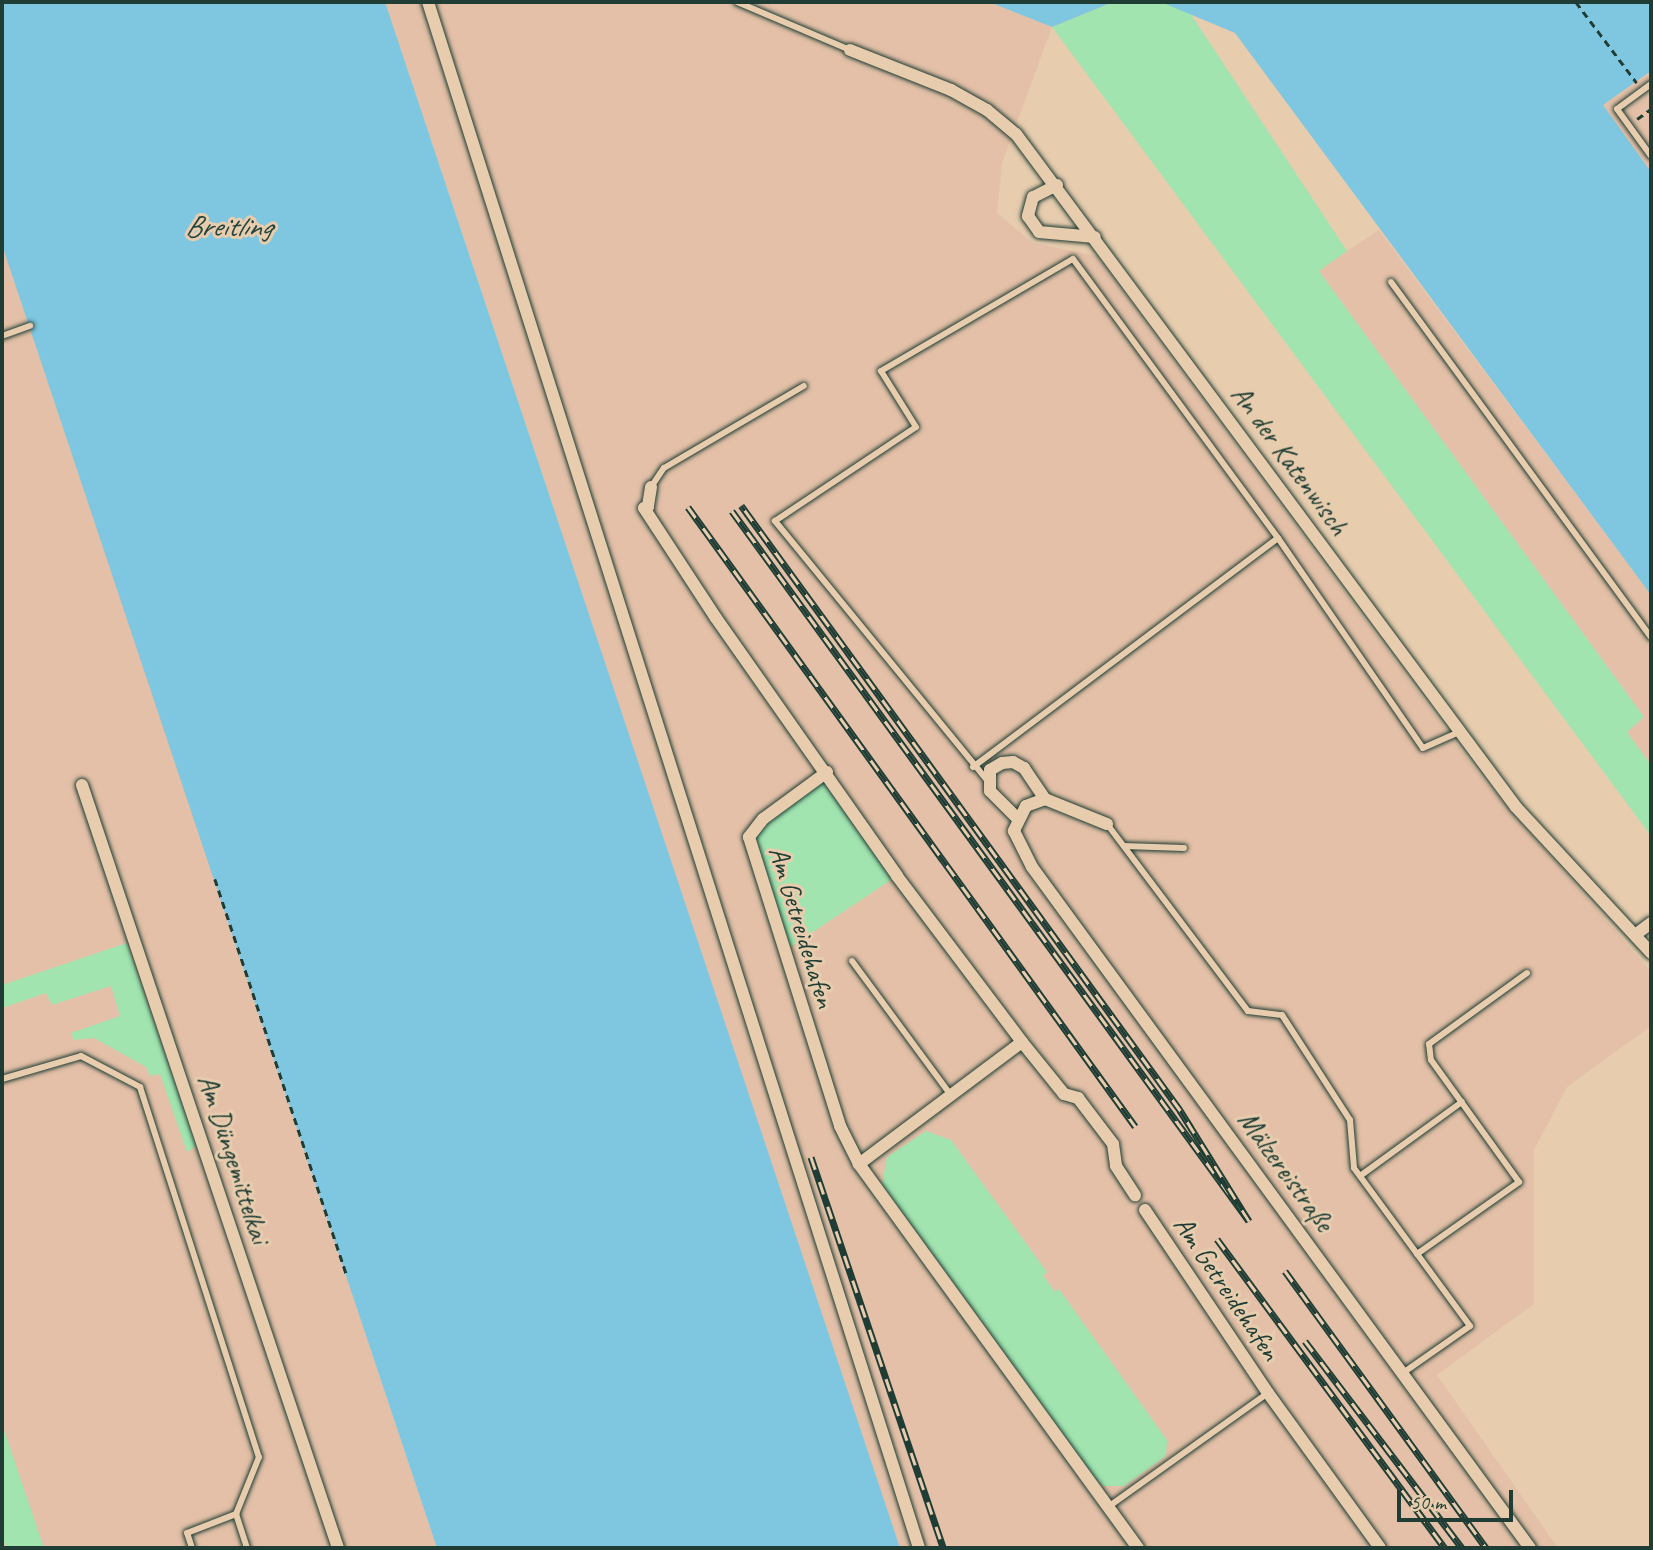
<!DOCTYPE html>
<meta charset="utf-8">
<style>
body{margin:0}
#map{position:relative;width:1653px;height:1550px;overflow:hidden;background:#e7ccae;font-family:Caveat,sans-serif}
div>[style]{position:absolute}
.built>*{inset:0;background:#e3c0a7}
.green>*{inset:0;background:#a1e4af}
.water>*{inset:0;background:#7fc6e0}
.path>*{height:2.5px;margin-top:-1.25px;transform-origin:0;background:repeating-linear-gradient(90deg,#1f3d34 0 7px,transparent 0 12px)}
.roads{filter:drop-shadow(0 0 2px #1f3d34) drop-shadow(0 0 2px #1f3d34)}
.service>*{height:6px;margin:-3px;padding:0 3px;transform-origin:3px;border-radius:3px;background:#e7ccae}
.minor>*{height:12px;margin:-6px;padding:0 6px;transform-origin:6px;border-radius:6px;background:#e7ccae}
.rail>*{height:7px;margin-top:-3.5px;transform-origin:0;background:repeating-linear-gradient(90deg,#e7ccae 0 13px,#1f3d34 0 26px);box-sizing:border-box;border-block:2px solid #1f3d34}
span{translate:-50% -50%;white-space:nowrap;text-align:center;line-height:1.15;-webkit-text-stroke:6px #e7ccae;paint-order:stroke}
.street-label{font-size:28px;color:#1f3d34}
.water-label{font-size:30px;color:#24443d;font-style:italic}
.frame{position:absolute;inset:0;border:4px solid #1f3d34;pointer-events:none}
.scale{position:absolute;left:1397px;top:1490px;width:116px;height:32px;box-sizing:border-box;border:4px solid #1f3d34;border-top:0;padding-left:9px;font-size:21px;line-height:24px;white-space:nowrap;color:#1f3d34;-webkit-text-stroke:5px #e7ccae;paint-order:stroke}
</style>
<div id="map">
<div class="built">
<div style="clip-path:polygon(385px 2px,989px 2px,1052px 27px,1002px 163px,997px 213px,1033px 243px,1097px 256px,1478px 773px,1651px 972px,1651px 1026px,1567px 1087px,1534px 1150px,1534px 1304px,1437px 1375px,1558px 1548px,900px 1548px)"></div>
<div style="clip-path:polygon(1651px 72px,1651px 172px,1603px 105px)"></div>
<div style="clip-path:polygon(1379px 230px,1651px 595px,1651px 765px,1627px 732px,1644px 717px,1318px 270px)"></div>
<div style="clip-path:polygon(2px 245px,172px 750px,437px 1548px,2px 1548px)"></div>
</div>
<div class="green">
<div style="clip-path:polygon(1113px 2px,1161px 2px,1190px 13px,1347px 251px,1319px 271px,1644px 717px,1627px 732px,1651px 765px,1651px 836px,1052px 27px)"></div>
<div style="clip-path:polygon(827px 772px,897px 876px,783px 952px,749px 837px)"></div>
<div style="clip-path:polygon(127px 943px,196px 1146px,187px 1152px,160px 1074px,150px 1076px,146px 1067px,94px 1038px,74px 1040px,71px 1033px,120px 1016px,111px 986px,52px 1005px,46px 993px,2px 1008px,2px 985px)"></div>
<div style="clip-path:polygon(926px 1131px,951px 1140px,1047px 1272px,1043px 1275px,1055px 1292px,1059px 1289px,1167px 1440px,1166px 1456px,1124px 1486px,1103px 1486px,1096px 1480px,882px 1185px,887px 1157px)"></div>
<div style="clip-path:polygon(2px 1424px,44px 1548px,6px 1548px,2px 1535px)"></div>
</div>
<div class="water">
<div style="clip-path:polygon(2px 2px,385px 2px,900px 1548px,437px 1548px,2px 245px)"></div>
<div style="clip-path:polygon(989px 2px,1113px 2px,1052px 27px)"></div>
<div style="clip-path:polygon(1161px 2px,1651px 2px,1651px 71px,1603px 105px,1651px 172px,1651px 595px,1235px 33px)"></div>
</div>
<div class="path">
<div style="left:1576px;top:2px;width:101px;rotate:53deg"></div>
<div style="left:1637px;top:119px;width:17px;rotate:-36deg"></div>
<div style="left:215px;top:879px;width:418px;rotate:71.6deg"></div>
</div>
<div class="roads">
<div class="service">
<div style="left:737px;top:2px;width:123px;rotate:23deg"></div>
<div style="left:1651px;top:84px;width:42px;rotate:143.7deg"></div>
<div style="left:1617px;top:109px;width:58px;rotate:54.1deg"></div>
<div style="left:1391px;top:282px;width:440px;rotate:53.8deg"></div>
<div style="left:2px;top:336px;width:30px;rotate:-20deg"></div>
<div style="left:651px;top:487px;width:23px;rotate:-56deg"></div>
<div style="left:664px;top:468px;width:162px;rotate:-30.4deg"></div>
<div style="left:973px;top:767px;width:381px;rotate:-36.9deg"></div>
<div style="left:987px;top:780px;width:335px;rotate:-129.3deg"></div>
<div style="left:775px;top:521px;width:169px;rotate:-33.7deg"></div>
<div style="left:916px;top:427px;width:66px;rotate:-122deg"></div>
<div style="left:881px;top:371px;width:222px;rotate:-30.3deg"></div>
<div style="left:1073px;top:259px;width:346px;rotate:53.7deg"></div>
<div style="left:1278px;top:538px;width:255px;rotate:55.4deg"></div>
<div style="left:1423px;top:748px;width:39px;rotate:-24deg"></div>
<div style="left:1107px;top:824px;width:234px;rotate:53deg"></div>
<div style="left:1248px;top:1011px;width:34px;rotate:7deg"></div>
<div style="left:1282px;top:1015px;width:125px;rotate:57.1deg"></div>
<div style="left:1350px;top:1120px;width:48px;rotate:85.2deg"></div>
<div style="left:1354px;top:1168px;width:196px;rotate:53.7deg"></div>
<div style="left:1470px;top:1326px;width:82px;rotate:145deg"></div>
<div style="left:1124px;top:846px;width:60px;rotate:1.9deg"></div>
<div style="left:852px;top:961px;width:165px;rotate:53.6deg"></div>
<div style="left:2px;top:1079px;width:82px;rotate:-16.2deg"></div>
<div style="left:81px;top:1056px;width:67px;rotate:27.7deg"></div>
<div style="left:140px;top:1087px;width:389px;rotate:72.2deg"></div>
<div style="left:259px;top:1457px;width:61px;rotate:112deg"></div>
<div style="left:236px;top:1514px;width:36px;rotate:72deg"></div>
<div style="left:1360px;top:1176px;width:126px;rotate:-36deg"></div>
<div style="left:1417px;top:1254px;width:125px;rotate:-35.2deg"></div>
<div style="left:1519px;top:1182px;width:150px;rotate:-125.8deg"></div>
<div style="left:1431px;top:1060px;width:16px;rotate:-97deg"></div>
<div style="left:1429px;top:1044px;width:121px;rotate:-35.9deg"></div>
<div style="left:1108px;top:1507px;width:196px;rotate:-35.5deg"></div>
<div style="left:192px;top:1548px;width:16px;rotate:-108deg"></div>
<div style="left:187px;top:1533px;width:53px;rotate:-21.2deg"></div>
</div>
<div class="minor">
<div style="left:428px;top:2px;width:1622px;rotate:72.38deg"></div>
<div style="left:850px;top:50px;width:109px;rotate:21.6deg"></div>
<div style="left:951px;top:90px;width:41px;rotate:29.1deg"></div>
<div style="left:987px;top:110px;width:38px;rotate:40deg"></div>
<div style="left:1016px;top:134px;width:838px;rotate:53.39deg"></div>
<div style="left:1516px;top:807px;width:199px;rotate:47.2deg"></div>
<div style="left:1057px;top:185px;width:27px;rotate:153deg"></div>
<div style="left:1033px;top:197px;width:20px;rotate:105deg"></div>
<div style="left:1028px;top:216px;width:19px;rotate:55deg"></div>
<div style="left:1039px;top:232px;width:56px;rotate:5.1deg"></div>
<div style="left:651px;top:487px;width:20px;rotate:99deg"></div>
<div style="left:648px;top:507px;width:4px;rotate:166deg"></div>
<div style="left:644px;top:508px;width:131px;rotate:56.8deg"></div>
<div style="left:716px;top:618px;width:315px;rotate:54.9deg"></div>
<div style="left:897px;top:876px;width:208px;rotate:53deg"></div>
<div style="left:1022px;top:1042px;width:204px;rotate:143.2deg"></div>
<div style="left:827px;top:772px;width:79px;rotate:143.7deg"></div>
<div style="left:763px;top:819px;width:23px;rotate:128deg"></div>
<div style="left:749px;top:837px;width:303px;rotate:72.5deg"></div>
<div style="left:840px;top:1126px;width:42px;rotate:63.4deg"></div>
<div style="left:859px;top:1164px;width:475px;rotate:54deg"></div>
<div style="left:82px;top:785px;width:805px;rotate:71.45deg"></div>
<div style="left:1045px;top:799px;width:67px;rotate:22deg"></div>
<div style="left:1017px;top:818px;width:38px;rotate:-135deg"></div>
<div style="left:990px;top:791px;width:21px;rotate:-90deg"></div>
<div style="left:990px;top:770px;width:14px;rotate:-30deg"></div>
<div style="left:1002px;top:763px;width:11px;rotate:-5deg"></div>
<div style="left:1013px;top:762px;width:13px;rotate:29deg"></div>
<div style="left:1024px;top:768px;width:37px;rotate:56deg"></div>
<div style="left:1045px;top:799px;width:20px;rotate:160deg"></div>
<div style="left:1026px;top:806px;width:28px;rotate:116deg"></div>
<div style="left:1014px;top:831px;width:40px;rotate:63.4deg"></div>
<div style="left:1032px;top:867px;width:844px;rotate:53.82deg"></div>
<div style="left:1635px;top:935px;width:20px;rotate:-37deg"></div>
<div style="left:1022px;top:1042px;width:67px;rotate:51.1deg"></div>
<div style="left:1064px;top:1094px;width:15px;rotate:16deg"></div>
<div style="left:1078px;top:1098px;width:58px;rotate:52.7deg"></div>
<div style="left:1113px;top:1144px;width:22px;rotate:82deg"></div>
<div style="left:1116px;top:1166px;width:35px;rotate:57deg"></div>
<div style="left:1145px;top:1210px;width:220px;rotate:56.1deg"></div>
<div style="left:1268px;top:1393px;width:191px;rotate:54.1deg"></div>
</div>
</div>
<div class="rail">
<div style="left:688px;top:507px;width:764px;rotate:54.17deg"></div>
<div style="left:732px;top:511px;width:878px;rotate:53.94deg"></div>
<div style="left:1249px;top:1221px;width:131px;rotate:-121.9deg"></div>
<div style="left:1180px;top:1110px;width:747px;rotate:-125.97deg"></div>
<div style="left:811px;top:1157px;width:413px;rotate:71.3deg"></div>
<div style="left:1217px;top:1239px;width:384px;rotate:53.6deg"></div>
<div style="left:1285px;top:1271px;width:342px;rotate:54deg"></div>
<div style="left:1305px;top:1341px;width:260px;rotate:52.8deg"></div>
</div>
<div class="street-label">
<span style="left:1290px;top:460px;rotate:54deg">An der Katenwisch</span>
<span style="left:802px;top:927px;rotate:73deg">Am Getreidehafen</span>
<span style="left:234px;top:1159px;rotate:72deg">Am Düngemittelkai</span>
<span style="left:1286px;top:1171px;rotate:54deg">Mälzereistraße</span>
<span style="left:1227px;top:1288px;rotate:56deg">Am Getreidehafen</span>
</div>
<div class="water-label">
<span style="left:228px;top:226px">Breitling</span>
</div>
<div class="frame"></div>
<div class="scale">50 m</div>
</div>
